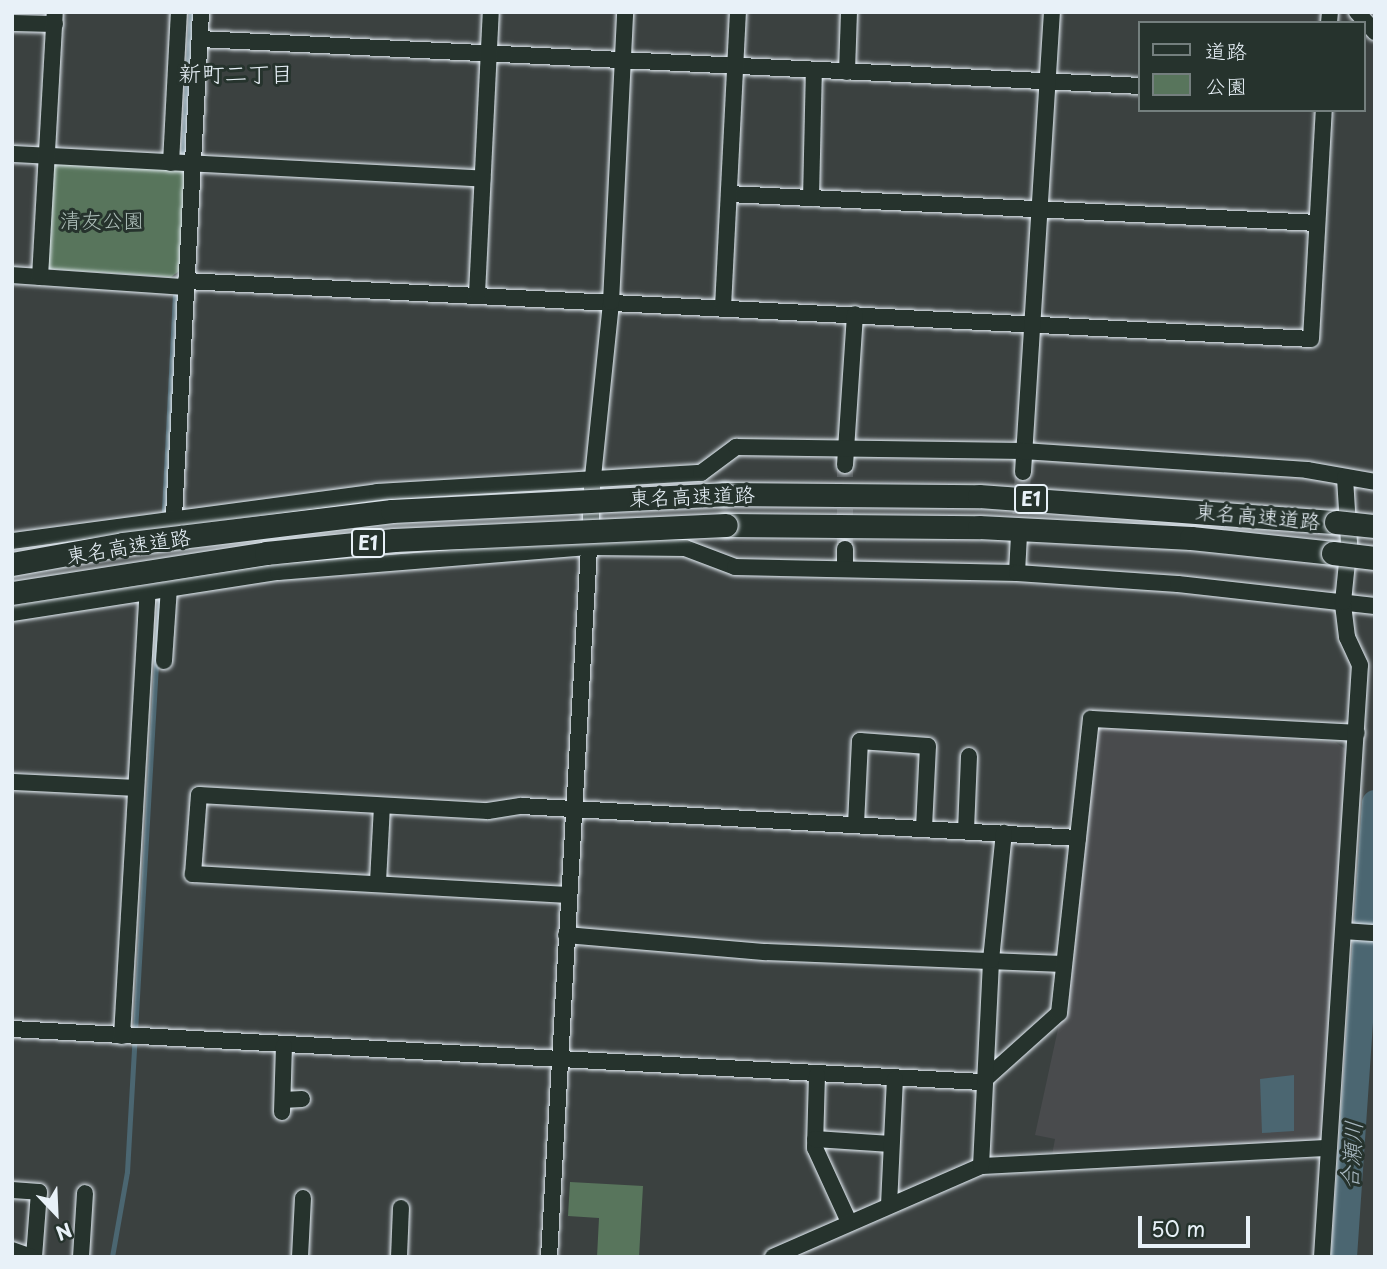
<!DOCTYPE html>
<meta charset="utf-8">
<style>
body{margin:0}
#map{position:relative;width:1387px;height:1269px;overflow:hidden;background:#3b4140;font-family:"Playpen Sans","Klee One",sans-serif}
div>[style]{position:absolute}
.built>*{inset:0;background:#494b4d}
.green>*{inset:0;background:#58755c}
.water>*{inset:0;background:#4b6671}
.stream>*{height:4.5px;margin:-2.25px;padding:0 2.25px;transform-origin:2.25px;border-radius:2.25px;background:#4b6671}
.river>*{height:26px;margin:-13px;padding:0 13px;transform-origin:13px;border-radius:13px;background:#4b6671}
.minor-tunnel>*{height:16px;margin-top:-8px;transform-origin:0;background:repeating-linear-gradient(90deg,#555b5c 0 16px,transparent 0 24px)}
.roads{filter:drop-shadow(0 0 2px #e8f1f8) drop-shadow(0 0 2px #e8f1f8)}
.minor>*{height:16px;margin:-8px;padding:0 8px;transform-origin:8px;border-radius:8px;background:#26332d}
.highway>*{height:23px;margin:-11.5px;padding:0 11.5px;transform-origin:11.5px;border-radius:11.5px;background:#26332d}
.bridges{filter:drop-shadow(0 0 2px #e8f1f8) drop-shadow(0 0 2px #e8f1f8)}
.highway-bridge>*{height:23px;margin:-11.5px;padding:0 11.5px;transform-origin:11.5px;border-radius:11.5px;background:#26332d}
span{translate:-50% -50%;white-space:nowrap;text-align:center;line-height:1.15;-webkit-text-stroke:6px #26332d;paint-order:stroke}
.shield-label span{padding:2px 5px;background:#26332d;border:2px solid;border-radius:5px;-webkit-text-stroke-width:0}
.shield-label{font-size:19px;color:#e8f1f8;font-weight:700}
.park-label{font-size:21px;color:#aebfba}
.street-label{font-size:21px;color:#e8f1f8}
.neighbourhood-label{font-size:23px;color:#e8f1f8}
.water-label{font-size:23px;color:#a9b9c2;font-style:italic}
.frame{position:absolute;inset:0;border:14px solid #e8f1f8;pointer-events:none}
.legend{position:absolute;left:1138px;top:21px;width:228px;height:91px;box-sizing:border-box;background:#26332d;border:2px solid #747f7e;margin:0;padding:9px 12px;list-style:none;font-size:21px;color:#e8f1f8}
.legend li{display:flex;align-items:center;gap:14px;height:35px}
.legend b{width:35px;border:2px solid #747f7e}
.north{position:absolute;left:21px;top:1178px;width:70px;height:70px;-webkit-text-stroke:5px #26332d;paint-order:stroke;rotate:157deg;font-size:19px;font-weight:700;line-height:28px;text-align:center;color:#e8f1f8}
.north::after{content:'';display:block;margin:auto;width:24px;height:32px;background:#e8f1f8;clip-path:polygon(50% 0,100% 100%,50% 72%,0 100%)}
.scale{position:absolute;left:1138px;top:1216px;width:112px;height:32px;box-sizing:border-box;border:4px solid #e8f1f8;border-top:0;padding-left:9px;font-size:21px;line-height:24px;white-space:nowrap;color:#e8f1f8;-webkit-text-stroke:5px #26332d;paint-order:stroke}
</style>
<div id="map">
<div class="built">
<div style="clip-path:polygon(1097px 727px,1335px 742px,1347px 750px,1326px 1143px,1052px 1155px,1055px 1139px,1035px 1135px,1061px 1015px)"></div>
</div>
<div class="green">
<div style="clip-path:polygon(55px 163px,187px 170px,182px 269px,171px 277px,50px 269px,45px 264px,50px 168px)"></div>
<div style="clip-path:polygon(570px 1182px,643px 1186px,639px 1257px,597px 1257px,599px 1218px,568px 1216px)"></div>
</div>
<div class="water">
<div style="clip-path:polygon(1294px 1075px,1294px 1131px,1262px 1133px,1260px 1079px)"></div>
</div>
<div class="stream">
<div style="left:183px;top:154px;width:142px;rotate:-86.8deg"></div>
<div style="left:164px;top:511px;width:215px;rotate:-87.1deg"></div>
<div style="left:112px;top:1257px;width:86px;rotate:-80deg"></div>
<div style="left:127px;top:1172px;width:578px;rotate:-86.73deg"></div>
</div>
<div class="river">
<div style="left:1344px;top:1257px;width:455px;rotate:-86.1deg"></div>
</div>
<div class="minor-tunnel">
<div style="left:1019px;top:538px;width:66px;rotate:-86.5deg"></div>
<div style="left:845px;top:549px;width:84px;rotate:-90deg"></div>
</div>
<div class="roads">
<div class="minor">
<div style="left:1357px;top:12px;width:27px;rotate:48deg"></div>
<div style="left:12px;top:23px;width:43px;rotate:1.3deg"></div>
<div style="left:1329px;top:23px;width:11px;rotate:-85deg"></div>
<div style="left:200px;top:39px;width:941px;rotate:2.86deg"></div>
<div style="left:847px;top:72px;width:60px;rotate:-88.1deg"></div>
<div style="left:12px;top:154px;width:471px;rotate:3deg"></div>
<div style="left:171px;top:163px;width:151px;rotate:-87deg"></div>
<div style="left:729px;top:194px;width:589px;rotate:2.82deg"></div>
<div style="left:811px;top:198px;width:128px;rotate:-88.7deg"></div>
<div style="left:12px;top:275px;width:173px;rotate:4deg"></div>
<div style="left:40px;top:277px;width:265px;rotate:-86.8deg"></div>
<div style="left:186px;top:281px;width:1126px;rotate:2.95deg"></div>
<div style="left:1311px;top:339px;width:229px;rotate:-86.8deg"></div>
<div style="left:477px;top:294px;width:282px;rotate:-87.2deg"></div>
<div style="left:723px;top:307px;width:295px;rotate:-87.1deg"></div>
<div style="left:845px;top:465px;width:151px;rotate:-86.2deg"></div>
<div style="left:1023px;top:472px;width:461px;rotate:-86.4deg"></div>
<div style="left:174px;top:516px;width:505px;rotate:-86.93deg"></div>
<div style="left:12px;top:541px;width:368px;rotate:-7.6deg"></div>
<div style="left:377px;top:492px;width:325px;rotate:-3.4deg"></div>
<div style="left:701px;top:473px;width:44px;rotate:-36.6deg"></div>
<div style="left:736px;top:447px;width:287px;rotate:0.8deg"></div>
<div style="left:1023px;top:451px;width:285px;rotate:3.8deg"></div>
<div style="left:1307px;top:470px;width:69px;rotate:10deg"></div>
<div style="left:845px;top:549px;width:20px;rotate:90deg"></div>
<div style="left:1017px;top:573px;width:35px;rotate:-87deg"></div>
<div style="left:12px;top:613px;width:269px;rotate:-8.8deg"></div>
<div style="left:278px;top:572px;width:314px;rotate:-4.6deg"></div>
<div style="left:591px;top:547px;width:94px;rotate:0.6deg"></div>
<div style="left:685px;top:548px;width:53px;rotate:20.8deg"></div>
<div style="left:735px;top:567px;width:282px;rotate:1.2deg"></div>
<div style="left:1017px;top:573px;width:161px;rotate:3.9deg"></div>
<div style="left:1178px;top:584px;width:198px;rotate:6.4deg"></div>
<div style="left:164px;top:661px;width:74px;rotate:-86.1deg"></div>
<div style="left:12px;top:782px;width:122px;rotate:2.8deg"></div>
<div style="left:856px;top:825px;width:84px;rotate:-87.3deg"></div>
<div style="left:860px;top:741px;width:68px;rotate:4.2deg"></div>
<div style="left:928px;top:746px;width:83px;rotate:92.8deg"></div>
<div style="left:966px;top:831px;width:75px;rotate:-87.7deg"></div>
<div style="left:378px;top:882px;width:76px;rotate:-87deg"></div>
<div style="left:569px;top:895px;width:377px;rotate:-176.8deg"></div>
<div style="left:193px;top:874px;width:79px;rotate:-85.7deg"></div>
<div style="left:199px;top:795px;width:289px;rotate:3.2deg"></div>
<div style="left:488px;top:811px;width:33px;rotate:-9deg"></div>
<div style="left:521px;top:806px;width:558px;rotate:3.29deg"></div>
<div style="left:1344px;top:931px;width:31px;rotate:4deg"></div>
<div style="left:566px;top:935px;width:201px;rotate:4.9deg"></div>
<div style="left:766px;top:952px;width:297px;rotate:2.3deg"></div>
<div style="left:12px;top:1029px;width:971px;rotate:3.13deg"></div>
<div style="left:982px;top:1082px;width:103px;rotate:-41.9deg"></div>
<div style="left:1059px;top:1013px;width:296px;rotate:-83.8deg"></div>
<div style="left:1091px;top:719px;width:266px;rotate:3deg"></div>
<div style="left:122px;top:1036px;width:448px;rotate:-86.7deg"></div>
<div style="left:817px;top:1075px;width:73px;rotate:91.6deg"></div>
<div style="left:815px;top:1148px;width:81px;rotate:65.3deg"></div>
<div style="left:283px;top:1100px;width:19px;rotate:-3deg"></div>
<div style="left:282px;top:1112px;width:66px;rotate:-88.3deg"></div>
<div style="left:815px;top:1139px;width:76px;rotate:3.8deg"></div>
<div style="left:981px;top:1166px;width:346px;rotate:-3deg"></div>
<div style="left:12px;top:1190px;width:27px;rotate:4deg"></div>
<div style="left:39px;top:1192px;width:65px;rotate:94.4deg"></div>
<div style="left:889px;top:1205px;width:126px;rotate:-87.3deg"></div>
<div style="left:12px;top:1250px;width:20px;rotate:20deg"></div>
<div style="left:81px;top:1257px;width:64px;rotate:-86.4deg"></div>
<div style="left:300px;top:1257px;width:59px;rotate:-87.1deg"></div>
<div style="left:399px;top:1257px;width:49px;rotate:-87.7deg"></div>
<div style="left:549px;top:1257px;width:781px;rotate:-86.77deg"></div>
<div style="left:593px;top:477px;width:176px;rotate:-84.1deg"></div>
<div style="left:611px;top:302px;width:290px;rotate:-87.2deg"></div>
<div style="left:773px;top:1257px;width:227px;rotate:-23.6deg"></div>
<div style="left:981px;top:1166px;width:206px;rotate:-87.2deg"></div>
<div style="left:991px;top:960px;width:128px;rotate:-84.2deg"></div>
<div style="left:1322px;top:1257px;width:593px;rotate:-86.33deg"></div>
<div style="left:1360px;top:665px;width:31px;rotate:-115deg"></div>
<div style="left:1347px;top:637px;width:35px;rotate:-97deg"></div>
<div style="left:1343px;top:602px;width:59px;rotate:-84.2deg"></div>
<div style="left:1349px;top:543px;width:66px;rotate:-93.5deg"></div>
</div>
<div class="highway">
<div style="left:725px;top:494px;width:254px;rotate:0.5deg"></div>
<div style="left:979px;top:496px;width:358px;rotate:4.2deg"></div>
<div style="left:726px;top:525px;width:253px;rotate:0.5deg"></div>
<div style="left:979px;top:527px;width:212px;rotate:3deg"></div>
<div style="left:1191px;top:538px;width:143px;rotate:6deg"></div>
</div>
</div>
<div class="bridges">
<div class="highway-bridge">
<div style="left:1336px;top:522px;width:39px;rotate:6deg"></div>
<div style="left:1333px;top:553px;width:42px;rotate:6.8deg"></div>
<div style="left:12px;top:564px;width:113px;rotate:-10.2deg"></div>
<div style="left:123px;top:544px;width:271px;rotate:-7deg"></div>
<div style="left:392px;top:511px;width:333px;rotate:-2.9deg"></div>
<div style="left:12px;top:593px;width:257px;rotate:-8.9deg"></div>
<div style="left:266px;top:553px;width:129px;rotate:-5.8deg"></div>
<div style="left:394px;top:540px;width:332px;rotate:-2.6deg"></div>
</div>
</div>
<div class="shield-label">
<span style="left:1031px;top:499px">E1</span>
<span style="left:368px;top:543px">E1</span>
</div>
<div class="park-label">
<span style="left:102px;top:219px">清友公園</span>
</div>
<div class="street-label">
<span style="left:692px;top:495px;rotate:-2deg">東名高速道路</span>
<span style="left:1258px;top:515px;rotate:5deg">東名高速道路</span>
<span style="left:128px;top:545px;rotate:-9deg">東名高速道路</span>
</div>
<div class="neighbourhood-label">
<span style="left:236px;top:73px">新町二丁目</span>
</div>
<div class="water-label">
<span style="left:1351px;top:1155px;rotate:-86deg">合瀬川</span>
</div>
<div class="frame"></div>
<ul class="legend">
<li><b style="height:9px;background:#26332d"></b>道路</li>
<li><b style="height:19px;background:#58755c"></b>公園</li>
</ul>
<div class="north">N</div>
<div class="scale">50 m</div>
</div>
